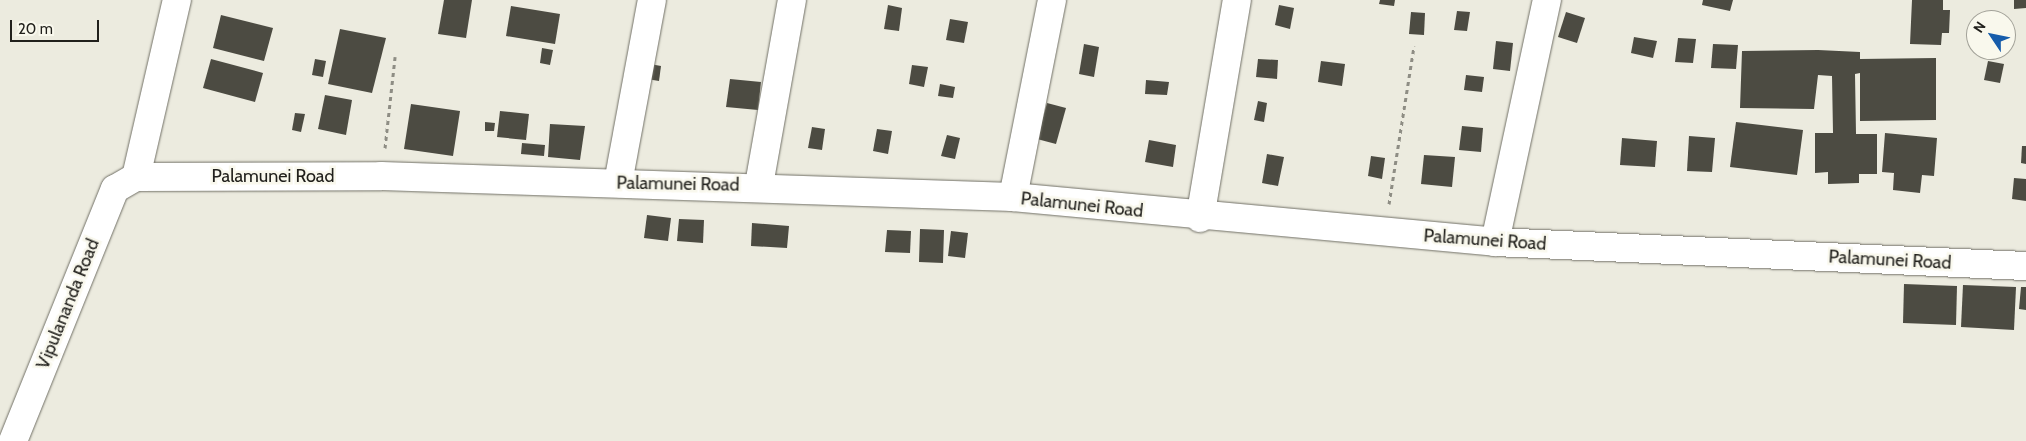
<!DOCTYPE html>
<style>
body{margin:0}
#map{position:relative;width:2026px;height:441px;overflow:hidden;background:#ecebdf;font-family:Cabin,sans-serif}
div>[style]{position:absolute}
.building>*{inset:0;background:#4c4b42}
.path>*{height:3px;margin-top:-1.5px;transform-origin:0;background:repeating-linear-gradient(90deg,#8e8d84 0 4px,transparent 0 8px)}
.roads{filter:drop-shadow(0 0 1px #717066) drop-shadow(0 0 1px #717066)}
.minor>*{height:28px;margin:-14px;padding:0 14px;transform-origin:14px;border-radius:14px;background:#fff}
span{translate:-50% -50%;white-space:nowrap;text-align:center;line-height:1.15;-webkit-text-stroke:5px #f9f8ed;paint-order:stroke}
.street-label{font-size:18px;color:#21201c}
.north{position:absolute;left:1966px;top:10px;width:50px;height:50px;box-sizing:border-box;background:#f9f8ed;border:1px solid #a3a299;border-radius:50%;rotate:304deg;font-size:14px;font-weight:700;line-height:20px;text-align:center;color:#21201c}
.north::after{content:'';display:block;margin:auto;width:18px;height:22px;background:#165cab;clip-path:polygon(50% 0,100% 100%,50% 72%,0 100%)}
.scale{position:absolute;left:10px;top:20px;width:89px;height:22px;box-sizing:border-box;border:2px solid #21201c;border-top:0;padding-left:6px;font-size:15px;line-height:18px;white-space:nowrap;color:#21201c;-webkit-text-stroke:4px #f9f8ed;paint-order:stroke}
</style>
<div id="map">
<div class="building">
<div style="clip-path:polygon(444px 0,472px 0,466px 38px,438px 34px)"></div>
<div style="clip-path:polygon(1380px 0,1395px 0,1394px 6px,1379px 4px)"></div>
<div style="clip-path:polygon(1703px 0,1733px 0,1730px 11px,1702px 5px)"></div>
<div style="clip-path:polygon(1912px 0,1943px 0,1943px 10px,1950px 10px,1949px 33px,1942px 33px,1941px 45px,1910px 44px)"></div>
<div style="clip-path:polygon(2014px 0,2026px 0,2026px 8px,2014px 9px)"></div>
<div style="clip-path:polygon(888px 5px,902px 8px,899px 31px,884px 29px)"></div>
<div style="clip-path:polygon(1279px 5px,1294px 8px,1290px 29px,1275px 25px)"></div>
<div style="clip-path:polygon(511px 6px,560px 14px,555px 44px,506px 36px)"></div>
<div style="clip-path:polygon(1457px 11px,1470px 12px,1467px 31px,1454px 30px)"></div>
<div style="clip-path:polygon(1411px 12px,1425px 13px,1424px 35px,1409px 34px)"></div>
<div style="clip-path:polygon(1566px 12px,1585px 18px,1577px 43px,1558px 37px)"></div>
<div style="clip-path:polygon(221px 15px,273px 28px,264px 61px,213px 48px)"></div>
<div style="clip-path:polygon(950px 19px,968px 22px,964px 43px,946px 40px)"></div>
<div style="clip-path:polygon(340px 29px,386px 38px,372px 93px,328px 84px)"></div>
<div style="clip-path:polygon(1634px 37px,1657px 41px,1653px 58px,1631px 53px)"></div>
<div style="clip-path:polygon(1678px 38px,1696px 39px,1693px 63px,1675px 62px)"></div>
<div style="clip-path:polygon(1496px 41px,1513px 43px,1510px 71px,1493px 69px)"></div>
<div style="clip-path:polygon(1084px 44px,1099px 47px,1094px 77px,1079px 74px)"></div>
<div style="clip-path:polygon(1713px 44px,1738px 45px,1736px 69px,1711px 68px)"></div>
<div style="clip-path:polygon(542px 48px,553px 50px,550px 65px,540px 63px)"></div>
<div style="clip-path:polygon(1742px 51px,1818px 50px,1860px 52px,1860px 59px,1936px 58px,1936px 120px,1860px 121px,1860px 73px,1855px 74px,1856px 134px,1877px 134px,1877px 174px,1859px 174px,1859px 183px,1828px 184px,1828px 172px,1815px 173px,1815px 133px,1833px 133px,1832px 76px,1818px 75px,1814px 109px,1740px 108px)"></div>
<div style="clip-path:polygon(211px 59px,263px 73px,255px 102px,203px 88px)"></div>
<div style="clip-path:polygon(315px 59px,326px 61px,323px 77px,312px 75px)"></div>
<div style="clip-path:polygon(1258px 59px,1278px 60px,1277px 79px,1256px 77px)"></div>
<div style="clip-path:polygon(1321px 61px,1345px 64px,1342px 86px,1318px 82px)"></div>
<div style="clip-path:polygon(1988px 61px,2004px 64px,2000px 83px,1984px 80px)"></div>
<div style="clip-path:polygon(650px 64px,661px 66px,659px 81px,647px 79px)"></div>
<div style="clip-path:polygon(912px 65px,928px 67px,924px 87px,909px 84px)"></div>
<div style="clip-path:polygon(1466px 75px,1484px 77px,1482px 92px,1464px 90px)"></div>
<div style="clip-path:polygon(730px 79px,761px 82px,758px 110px,726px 107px)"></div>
<div style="clip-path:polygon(1146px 80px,1169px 82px,1167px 95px,1145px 94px)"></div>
<div style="clip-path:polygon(940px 84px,955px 87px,953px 98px,938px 96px)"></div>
<div style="clip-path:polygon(325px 95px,352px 100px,346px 135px,318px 129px)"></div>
<div style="clip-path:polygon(1258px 101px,1267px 103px,1264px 122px,1254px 120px)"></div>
<div style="clip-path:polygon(1047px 103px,1066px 108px,1056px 144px,1037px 139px)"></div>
<div style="clip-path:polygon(411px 104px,460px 111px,453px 156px,404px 149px)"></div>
<div style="clip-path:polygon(500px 111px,529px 114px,526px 140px,497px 137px)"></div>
<div style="clip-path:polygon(295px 113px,305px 114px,301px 132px,292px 130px)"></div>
<div style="clip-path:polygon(485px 122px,495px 123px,494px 131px,485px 131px)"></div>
<div style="clip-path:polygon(1736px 122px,1803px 130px,1797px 175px,1730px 167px)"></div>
<div style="clip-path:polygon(550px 124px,585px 126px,580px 160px,548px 157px)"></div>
<div style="clip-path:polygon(1462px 126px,1483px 128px,1481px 152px,1459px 150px)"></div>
<div style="clip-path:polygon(812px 127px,825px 129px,822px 150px,808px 148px)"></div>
<div style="clip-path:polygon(877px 129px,892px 131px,888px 154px,873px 151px)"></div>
<div style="clip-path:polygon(1885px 133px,1937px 138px,1934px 176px,1922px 175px,1920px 193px,1893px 190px,1894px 173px,1882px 172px)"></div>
<div style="clip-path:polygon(947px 135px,960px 138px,955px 159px,941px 156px)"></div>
<div style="clip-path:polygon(1689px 136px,1715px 138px,1712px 172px,1687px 171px)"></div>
<div style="clip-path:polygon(1622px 138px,1657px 141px,1655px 167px,1620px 165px)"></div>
<div style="clip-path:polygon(1149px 140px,1176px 145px,1173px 167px,1145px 162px)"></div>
<div style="clip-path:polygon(522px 143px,545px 145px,544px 156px,521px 154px)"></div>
<div style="clip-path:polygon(2022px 146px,2026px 146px,2026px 164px,2021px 163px)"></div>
<div style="clip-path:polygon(1267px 154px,1284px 157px,1278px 186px,1262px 183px)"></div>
<div style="clip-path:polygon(1424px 155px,1455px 157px,1452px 187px,1421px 184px)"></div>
<div style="clip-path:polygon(1371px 156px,1385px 158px,1382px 179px,1368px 176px)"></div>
<div style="clip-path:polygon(2014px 178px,2026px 179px,2026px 201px,2012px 199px)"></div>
<div style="clip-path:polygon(647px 215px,671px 218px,668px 241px,644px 238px)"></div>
<div style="clip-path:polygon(679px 219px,704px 220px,703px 243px,677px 241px)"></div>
<div style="clip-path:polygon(752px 223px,789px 226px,787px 248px,751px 246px)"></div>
<div style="clip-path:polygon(920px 229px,944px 230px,943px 263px,919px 262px)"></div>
<div style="clip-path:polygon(887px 230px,911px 231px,910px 253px,885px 252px)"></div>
<div style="clip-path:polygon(951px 231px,968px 233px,965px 258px,948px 256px)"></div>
<div style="clip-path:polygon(1904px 284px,1957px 286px,1956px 325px,1903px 323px)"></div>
<div style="clip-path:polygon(1963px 285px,2016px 287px,2014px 330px,1961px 327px)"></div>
<div style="clip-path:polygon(2021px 287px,2026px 287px,2026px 310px,2019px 309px)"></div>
</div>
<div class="path">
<div style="left:385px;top:148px;width:92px;rotate:-83.7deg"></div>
<div style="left:1389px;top:204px;width:160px;rotate:-81deg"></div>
</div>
<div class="roads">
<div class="minor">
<div style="left:136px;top:177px;width:182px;rotate:-77deg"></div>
<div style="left:618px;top:183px;width:186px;rotate:-79.5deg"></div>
<div style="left:759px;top:185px;width:188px;rotate:-79.9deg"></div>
<div style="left:1013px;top:197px;width:201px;rotate:-78.8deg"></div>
<div style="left:1200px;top:218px;width:221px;rotate:-80.4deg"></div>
<div style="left:1495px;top:242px;width:248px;rotate:-77.9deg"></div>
<div style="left:13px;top:441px;width:272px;rotate:-68deg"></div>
<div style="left:115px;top:189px;width:24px;rotate:-30deg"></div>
<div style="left:136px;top:177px;width:245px;rotate:-0.2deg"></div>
<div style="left:381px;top:176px;width:632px;rotate:1.9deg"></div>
<div style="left:1013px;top:197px;width:484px;rotate:5.3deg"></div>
<div style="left:1495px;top:242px;width:532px;rotate:2.59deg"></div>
</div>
</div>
<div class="street-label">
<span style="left:273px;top:176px">Palamunei Road</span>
<span style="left:678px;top:184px;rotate:1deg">Palamunei Road</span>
<span style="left:1082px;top:205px;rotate:6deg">Palamunei Road</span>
<span style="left:1485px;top:240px;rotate:4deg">Palamunei Road</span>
<span style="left:1890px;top:260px;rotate:3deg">Palamunei Road</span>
<span style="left:68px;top:304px;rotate:-68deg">Vipulananda Road</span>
</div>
<div class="north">N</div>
<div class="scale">20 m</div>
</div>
